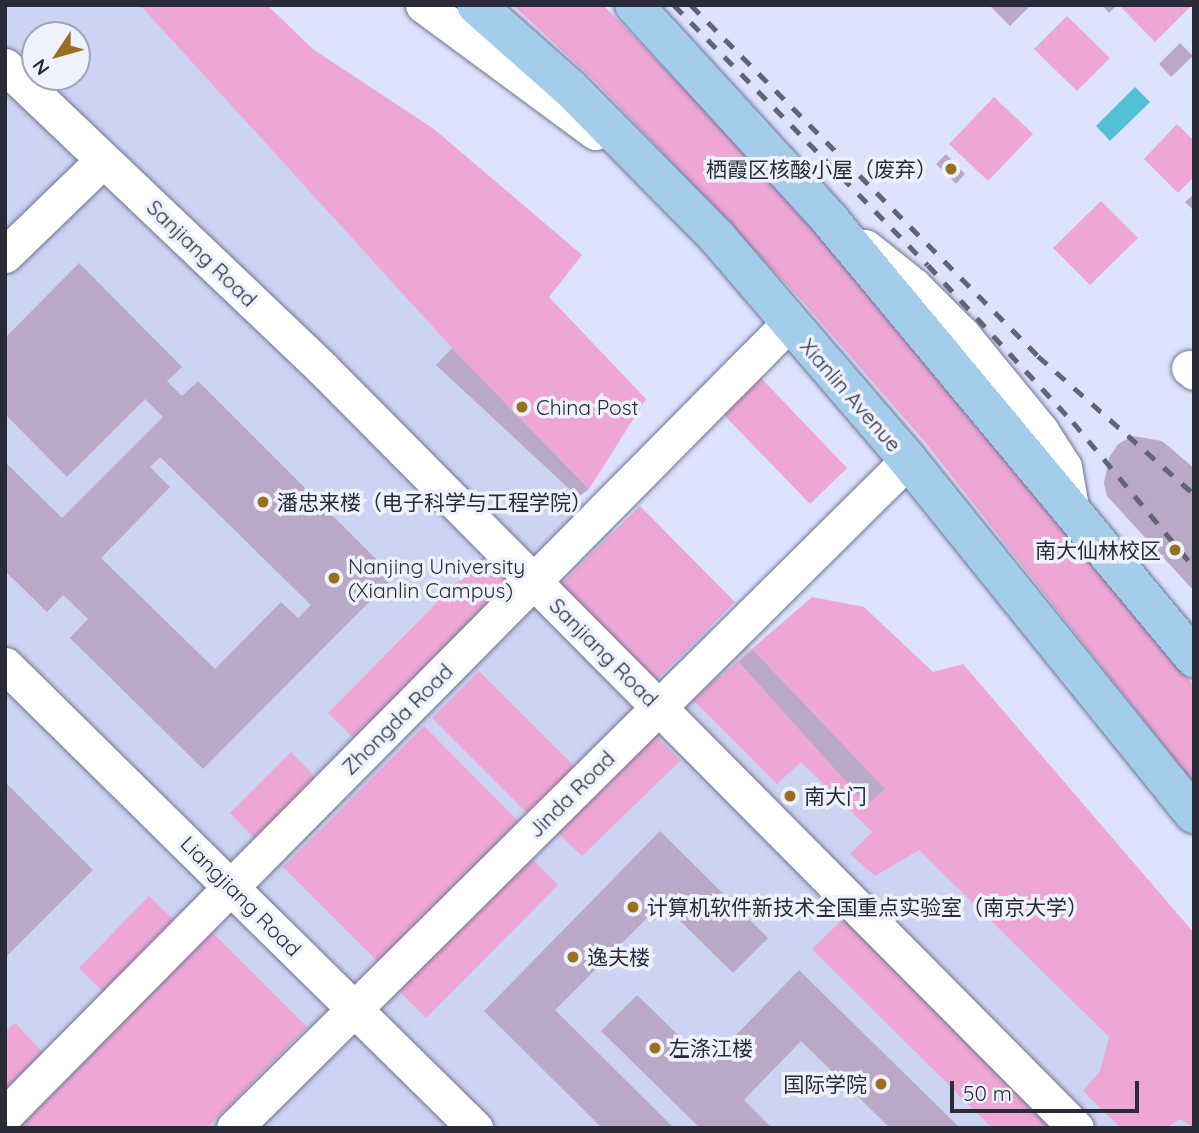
<!DOCTYPE html>
<meta charset="utf-8">
<style>
body{margin:0}
#map{position:relative;width:1199px;height:1133px;overflow:hidden;background:#dde3fd;font-family:Quicksand,"Noto Sans SC",sans-serif}
div>[style]{position:absolute}
.built>*{inset:0;background:#cdd3f2}
.green>*{inset:0;background:#eea7d4}
.water>*{inset:0;background:#52c0d3}
.building>*{inset:0;background:#b9a9c7}
.roads{filter:drop-shadow(0 0 2px #6e7491) drop-shadow(0 0 2px #6e7491)}
.minor>*{height:35px;margin:-17.5px;padding:0 17.5px;transform-origin:17.5px;border-radius:17.5px;background:#fff}
.major>*{height:38px;margin:-19px;padding:0 19px;transform-origin:19px;border-radius:19px;background:#a4cceb}
.rail>*{height:5px;margin-top:-2.5px;transform-origin:0;background:repeating-linear-gradient(90deg,#606474 0 12px,transparent 0 24px)}
.dots>*{width:19px;height:19px;translate:-50% -50%;box-sizing:border-box;border:4px solid #eef1fe;border-radius:50%}
span{translate:-50% -50%;white-space:nowrap;text-align:center;line-height:1.15;-webkit-text-stroke:7px #eef1fe;paint-order:stroke}
.poi-label{font-size:21px;color:#292c38}
.right{translate:-100% -50%;text-align:right}
.left{translate:0 -50%;text-align:left}
.street-label{font-size:21px;color:#292c38}
.frame{position:absolute;inset:0;border:7px solid #292c38;pointer-events:none}
.north{position:absolute;left:21px;top:21px;width:70px;height:70px;box-sizing:border-box;background:#eef1fe;border:2px solid #9fa2af;border-radius:50%;rotate:234deg;font-size:19px;font-weight:700;line-height:28px;text-align:center;color:#292c38}
.north::after{content:'';display:block;margin:auto;width:24px;height:32px;background:#9a701e;clip-path:polygon(50% 0,100% 100%,50% 72%,0 100%)}
.scale{position:absolute;left:950px;top:1081px;width:189px;height:32px;box-sizing:border-box;border:4px solid #292c38;border-top:0;padding-left:9px;font-size:21px;line-height:24px;white-space:nowrap;color:#292c38;-webkit-text-stroke:5px #eef1fe;paint-order:stroke}
</style>
<div id="map">
<div class="built">
<div style="clip-path:polygon(evenodd,5px 5px,140px 5px,145px 9px,452px 348px,589px 489px,578px 498px,710px 626px,753px 650px,1194px 1097px,1194px 1128px,5px 1128px,5px 5px,35px 35px,77px 35px,77px 77px,35px 77px,35px 35px)"></div>
</div>
<div class="green">
<div style="clip-path:polygon(140px 5px,267px 5px,314px 50px,434px 129px,582px 255px,549px 297px,646px 399px,589px 489px,452px 348px)"></div>
<div style="clip-path:polygon(513px 5px,603px 5px,811px 220px,1194px 686px,1194px 784px,925px 442px,804px 303px,596px 82px)"></div>
<div style="clip-path:polygon(1119px 5px,1188px 5px,1190px 7px,1155px 42px)"></div>
<div style="clip-path:polygon(1067px 16px,1110px 58px,1077px 91px,1034px 49px)"></div>
<div style="clip-path:polygon(994px 97px,1033px 134px,988px 181px,949px 144px)"></div>
<div style="clip-path:polygon(1177px 124px,1194px 141px,1194px 177px,1178px 193px,1144px 159px)"></div>
<div style="clip-path:polygon(1101px 201px,1138px 238px,1090px 285px,1053px 248px)"></div>
<div style="clip-path:polygon(761px 378px,847px 468px,810px 504px,723px 414px)"></div>
<div style="clip-path:polygon(640px 506px,735px 602px,653px 683px,559px 586px)"></div>
<div style="clip-path:polygon(484px 555px,515px 585px,359px 743px,328px 713px)"></div>
<div style="clip-path:polygon(812px 597px,864px 607px,933px 672px,963px 664px,1194px 933px,1194px 1128px,1180px 1119px,1166px 1128px,1121px 1128px,1083px 1091px,1100px 1071px,1109px 1037px,919px 850px,875px 876px,850px 854px,872px 832px,801px 762px,777px 784px,693px 700px)"></div>
<div style="clip-path:polygon(479px 671px,575px 767px,528px 814px,432px 718px)"></div>
<div style="clip-path:polygon(424px 726px,519px 822px,379px 963px,283px 867px)"></div>
<div style="clip-path:polygon(652px 732px,680px 761px,582px 856px,554px 829px)"></div>
<div style="clip-path:polygon(291px 752px,321px 783px,259px 843px,230px 813px)"></div>
<div style="clip-path:polygon(528px 855px,558px 885px,426px 1018px,396px 988px)"></div>
<div style="clip-path:polygon(149px 896px,178px 924px,107px 996px,79px 968px)"></div>
<div style="clip-path:polygon(846px 916px,1050px 1121px,1050px 1128px,992px 1128px,812px 949px)"></div>
<div style="clip-path:polygon(211px 931px,307px 1027px,207px 1128px,15px 1128px)"></div>
<div style="clip-path:polygon(15px 1023px,48px 1058px,5px 1099px,5px 1032px)"></div>
</div>
<div class="water">
<div style="clip-path:polygon(1135px 87px,1150px 102px,1110px 141px,1096px 126px)"></div>
</div>
<div class="building">
<div style="clip-path:polygon(989px 5px,1031px 5px,1010px 26px)"></div>
<div style="clip-path:polygon(1102px 5px,1117px 5px,1109px 13px)"></div>
<div style="clip-path:polygon(1180px 43px,1193px 56px,1171px 77px,1159px 64px)"></div>
<div style="clip-path:polygon(946px 154px,965px 174px,956px 184px,936px 164px)"></div>
<div style="clip-path:polygon(1194px 194px,1194px 211px,1185px 202px)"></div>
<div style="clip-path:polygon(evenodd,79px 263px,182px 367px,167px 381px,182px 396px,198px 381px,394px 577px,203px 769px,70px 638px,88px 619px,63px 595px,47px 612px,5px 571px,5px 462px,62px 518px,163px 417px,145px 399px,67px 477px,5px 414px,5px 338px,79px 263px,160px 457px,311px 605px,298px 618px,281px 602px,215px 669px,101px 558px,170px 487px,150px 467px,160px 457px)"></div>
<div style="clip-path:polygon(452px 348px,589px 489px,578px 497px,436px 365px)"></div>
<div style="clip-path:polygon(1133px 436px,1162px 441px,1194px 468px,1194px 591px,1107px 496px,1104px 483px,1109px 458px,1118px 444px)"></div>
<div style="clip-path:polygon(753px 650px,885px 789px,867px 805px,739px 662px)"></div>
<div style="clip-path:polygon(5px 782px,93px 870px,5px 958px)"></div>
<div style="clip-path:polygon(660px 831px,768px 938px,733px 973px,662px 903px,555px 1010px,674px 1128px,602px 1128px,484px 1011px)"></div>
<div style="clip-path:polygon(799px 970px,960px 1128px,890px 1128px,801px 1041px,744px 1100px,772px 1128px,700px 1128px,601px 1031px,637px 995px,708px 1064px)"></div>
</div>
<div class="roads">
<div class="minor">
<div style="left:423px;top:5px;width:214px;rotate:36.4deg"></div>
<div style="left:5px;top:66px;width:439px;rotate:43.6deg"></div>
<div style="left:323px;top:369px;width:1069px;rotate:45.23deg"></div>
<div style="left:865px;top:247px;width:63px;rotate:38.5deg"></div>
<div style="left:914px;top:286px;width:68px;rotate:45deg"></div>
<div style="left:962px;top:334px;width:125px;rotate:50.8deg"></div>
<div style="left:1041px;top:431px;width:43px;rotate:57.4deg"></div>
<div style="left:1064px;top:467px;width:41px;rotate:80.1deg"></div>
<div style="left:5px;top:255px;width:136px;rotate:-44.1deg"></div>
<div style="left:1189px;top:368px;width:6px;rotate:39deg"></div>
<div style="left:5px;top:665px;width:660px;rotate:44.57deg"></div>
<div style="left:5px;top:1115px;width:1114px;rotate:-45.29deg"></div>
<div style="left:234px;top:1128px;width:949px;rotate:-44.74deg"></div>
</div>
<div class="major">
<div style="left:476px;top:5px;width:128px;rotate:41.5deg"></div>
<div style="left:572px;top:90px;width:206px;rotate:45.4deg"></div>
<div style="left:717px;top:237px;width:294px;rotate:49.4deg"></div>
<div style="left:908px;top:460px;width:455px;rotate:51.1deg"></div>
<div style="left:634px;top:5px;width:291px;rotate:47.6deg"></div>
<div style="left:830px;top:220px;width:570px;rotate:50.27deg"></div>
</div>
</div>
<div class="rail">
<div style="left:674px;top:5px;width:363px;rotate:45.7deg"></div>
<div style="left:928px;top:265px;width:214px;rotate:47.3deg"></div>
<div style="left:1073px;top:422px;width:189px;rotate:50.2deg"></div>
<div style="left:691px;top:5px;width:494px;rotate:45.3deg"></div>
<div style="left:1038px;top:356px;width:208px;rotate:41.5deg"></div>
</div>
<div class="dots">
<div style="left:951px;top:169px;background:#9a701e"></div>
<div style="left:522px;top:407px;background:#9a701e"></div>
<div style="left:263px;top:502px;background:#9a701e"></div>
<div style="left:1175px;top:550px;background:#9a701e"></div>
<div style="left:334px;top:578px;background:#9a701e"></div>
<div style="left:790px;top:796px;background:#9a701e"></div>
<div style="left:633px;top:907px;background:#9a701e"></div>
<div style="left:573px;top:957px;background:#9a701e"></div>
<div style="left:655px;top:1048px;background:#9a701e"></div>
<div style="left:881px;top:1084px;background:#9a701e"></div>
</div>
<div class="poi-label">
<span class="right" style="left:937px;top:169px">栖霞区核酸小屋（废弃）</span>
<span class="left" style="left:536px;top:407px">China Post</span>
<span class="left" style="left:277px;top:502px">潘忠来楼（电子科学与工程学院）</span>
<span class="right" style="left:1161px;top:550px">南大仙林校区</span>
<span class="left" style="left:348px;top:578px">Nanjing University<br>(Xianlin Campus)</span>
<span class="left" style="left:804px;top:796px">南大门</span>
<span class="left" style="left:647px;top:907px">计算机软件新技术全国重点实验室（南京大学）</span>
<span class="left" style="left:587px;top:957px">逸夫楼</span>
<span class="left" style="left:669px;top:1048px">左涤江楼</span>
<span class="right" style="left:867px;top:1084px">国际学院</span>
</div>
<div class="street-label">
<span style="left:202px;top:253px;rotate:44deg">Sanjiang Road</span>
<span style="left:851px;top:395px;rotate:49deg">Xianlin Avenue</span>
<span style="left:604px;top:652px;rotate:45deg">Sanjiang Road</span>
<span style="left:397px;top:719px;rotate:-45deg">Zhongda Road</span>
<span style="left:571px;top:794px;rotate:-45deg">Jinda Road</span>
<span style="left:241px;top:896px;rotate:45deg">Liangjiang Road</span>
</div>
<div class="frame"></div>
<div class="north">N</div>
<div class="scale">50 m</div>
</div>
